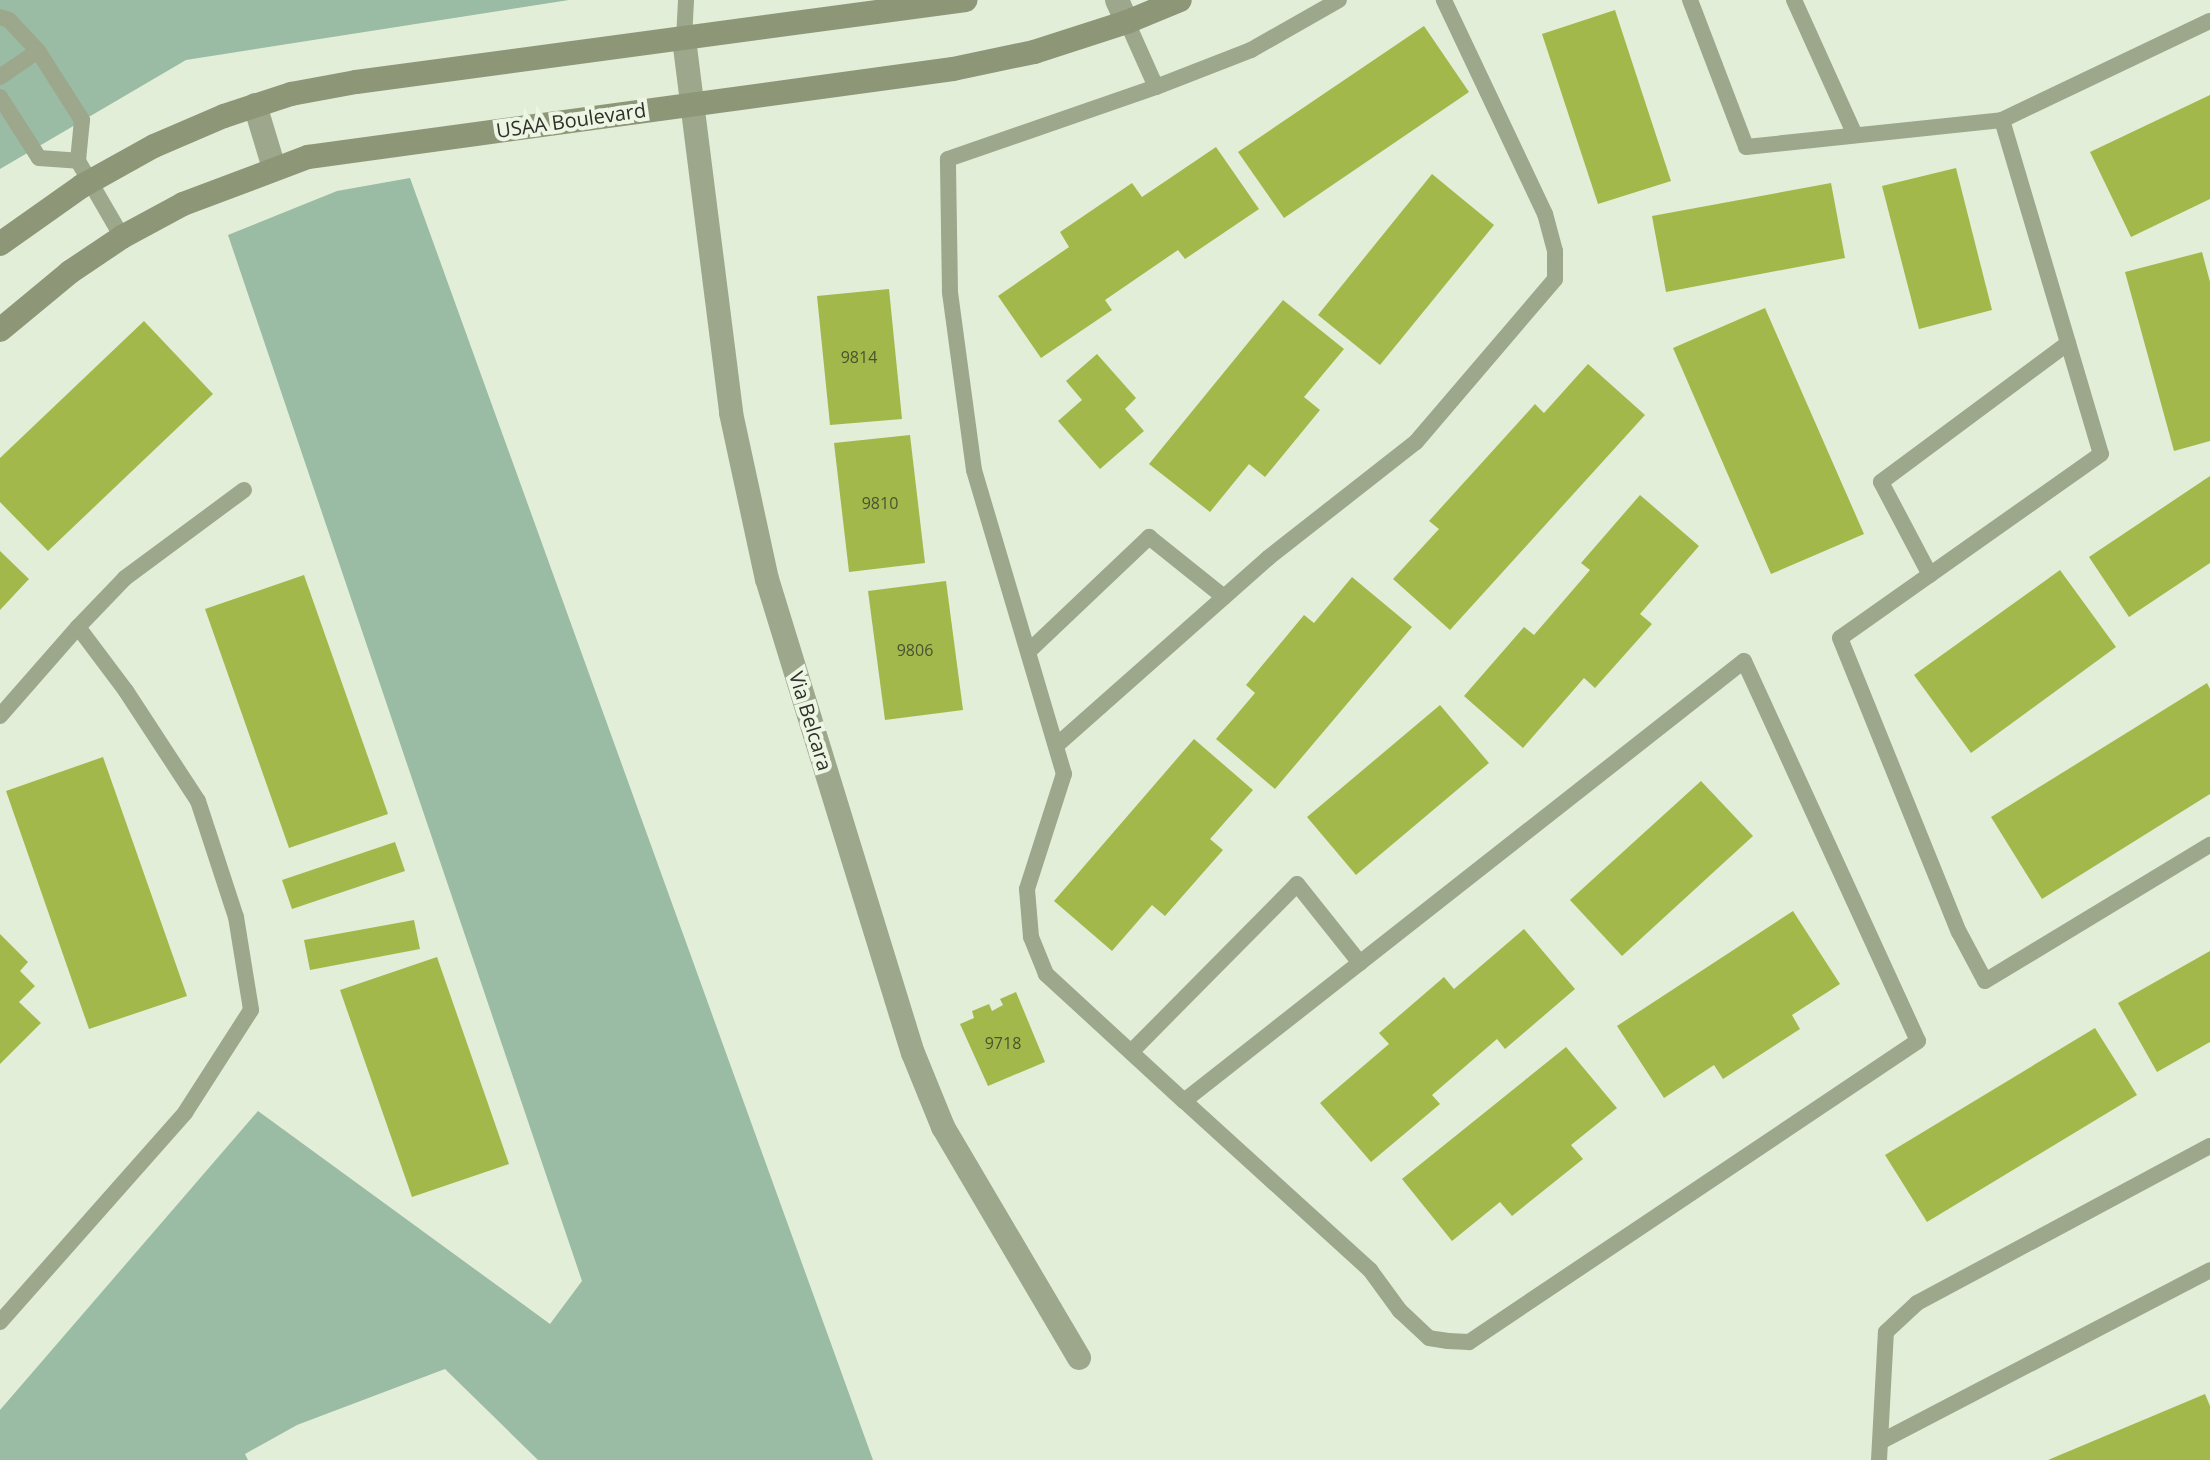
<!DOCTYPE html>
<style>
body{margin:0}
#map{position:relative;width:2210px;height:1460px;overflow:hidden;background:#e3eed8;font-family:"Open Sans",sans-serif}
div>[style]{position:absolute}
.green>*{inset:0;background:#9abba4}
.building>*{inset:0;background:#a2b84b}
.lane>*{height:16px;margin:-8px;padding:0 8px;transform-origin:8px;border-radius:8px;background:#9ca78c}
.street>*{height:24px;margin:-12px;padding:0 12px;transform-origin:12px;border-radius:12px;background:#9ca78c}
.secondary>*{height:24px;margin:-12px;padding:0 12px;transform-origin:12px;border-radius:12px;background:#8d9778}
span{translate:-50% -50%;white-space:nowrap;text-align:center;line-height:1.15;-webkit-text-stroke:8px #edf6e4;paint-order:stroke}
.number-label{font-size:16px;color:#4b532f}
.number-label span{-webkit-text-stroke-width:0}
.street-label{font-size:20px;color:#2e3126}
</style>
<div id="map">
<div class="green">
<div style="clip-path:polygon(0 0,569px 0,186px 60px,0 169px)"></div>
<div style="clip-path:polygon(410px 178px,873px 1460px,538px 1460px,445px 1369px,297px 1425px,245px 1454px,248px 1460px,0 1460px,0 1410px,258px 1111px,550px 1324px,582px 1281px,228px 235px,337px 191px)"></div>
</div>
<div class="building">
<div style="clip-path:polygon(1615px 10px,1671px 181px,1598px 204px,1542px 34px)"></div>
<div style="clip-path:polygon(1424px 26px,1469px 92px,1284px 218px,1238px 152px)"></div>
<div style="clip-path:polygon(2210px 95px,2210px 199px,2131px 237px,2090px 152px)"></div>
<div style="clip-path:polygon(1216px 147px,1259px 209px,1185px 259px,1178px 250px,1105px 300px,1112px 310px,1041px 358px,998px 296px,1069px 247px,1060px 232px,1132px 183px,1142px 197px)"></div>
<div style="clip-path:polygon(1956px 168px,1992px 310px,1919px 329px,1882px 186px)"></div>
<div style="clip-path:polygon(1432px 174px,1494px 225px,1380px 365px,1318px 315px)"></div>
<div style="clip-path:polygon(1831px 183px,1845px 258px,1666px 292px,1652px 216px)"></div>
<div style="clip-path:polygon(2202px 252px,2210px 282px,2210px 441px,2174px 451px,2125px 272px)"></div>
<div style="clip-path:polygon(889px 289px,902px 419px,830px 425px,817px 296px)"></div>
<div style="clip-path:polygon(1283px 300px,1344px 349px,1304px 397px,1320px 410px,1265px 477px,1249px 464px,1210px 512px,1149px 464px)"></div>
<div style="clip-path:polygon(1765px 308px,1864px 534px,1771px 574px,1673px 348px)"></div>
<div style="clip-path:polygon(144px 321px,213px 394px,48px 551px,0 502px,0 458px)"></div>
<div style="clip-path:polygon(1097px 354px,1136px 398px,1125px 409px,1144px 431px,1100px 469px,1058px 421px,1082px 400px,1066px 381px)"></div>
<div style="clip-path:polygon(1588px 364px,1645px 415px,1450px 630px,1393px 579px,1439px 529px,1429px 521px,1535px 404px,1544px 413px)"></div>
<div style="clip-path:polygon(910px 435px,925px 563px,849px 572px,834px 443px)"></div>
<div style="clip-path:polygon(2210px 476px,2210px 563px,2129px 617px,2089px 557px)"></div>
<div style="clip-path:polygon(1640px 495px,1699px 546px,1640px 614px,1652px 624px,1595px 688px,1584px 678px,1523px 748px,1464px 696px,1524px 627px,1534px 635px,1590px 570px,1581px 563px)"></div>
<div style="clip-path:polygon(0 551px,29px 579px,0 610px)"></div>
<div style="clip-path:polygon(2060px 570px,2116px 647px,1971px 753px,1914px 675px)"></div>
<div style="clip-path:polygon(304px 575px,388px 814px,289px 848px,205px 609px)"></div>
<div style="clip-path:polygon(1352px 577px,1412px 627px,1275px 789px,1216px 739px,1255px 693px,1246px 685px,1304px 615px,1314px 623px)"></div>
<div style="clip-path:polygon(946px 581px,963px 710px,885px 720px,868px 591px)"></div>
<div style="clip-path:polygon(2207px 683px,2210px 689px,2210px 794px,2042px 899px,1991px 817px)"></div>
<div style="clip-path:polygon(1440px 705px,1489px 763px,1356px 875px,1307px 817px)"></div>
<div style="clip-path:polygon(1194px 739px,1253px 790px,1210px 839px,1223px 850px,1165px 916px,1152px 905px,1112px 951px,1054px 901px)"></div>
<div style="clip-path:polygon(103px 757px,187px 996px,89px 1029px,6px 791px)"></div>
<div style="clip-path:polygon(1701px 781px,1753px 836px,1622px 956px,1570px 900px)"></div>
<div style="clip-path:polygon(395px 842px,405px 871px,292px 909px,282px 880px)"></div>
<div style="clip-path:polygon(1793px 911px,1840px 984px,1792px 1015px,1800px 1029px,1723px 1079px,1714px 1065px,1664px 1098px,1617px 1026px)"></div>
<div style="clip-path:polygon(414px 920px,420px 949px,310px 970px,304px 940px)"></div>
<div style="clip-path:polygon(1524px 929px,1575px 989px,1505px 1049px,1497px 1039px,1432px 1095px,1440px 1104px,1371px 1162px,1320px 1103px,1389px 1044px,1379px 1033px,1444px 977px,1454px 989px)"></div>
<div style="clip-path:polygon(0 934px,28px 962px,20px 971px,35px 986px,19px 1002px,41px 1023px,0 1064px)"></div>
<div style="clip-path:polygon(2210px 951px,2210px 1042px,2157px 1072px,2118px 1003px)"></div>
<div style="clip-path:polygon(437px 957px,509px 1164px,412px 1197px,340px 990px)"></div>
<div style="clip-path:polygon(1016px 992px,1045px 1062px,988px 1086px,960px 1024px,974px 1018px,972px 1011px,989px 1004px,992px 1011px,1003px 1005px,1000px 999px)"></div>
<div style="clip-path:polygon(2095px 1028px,2137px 1095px,1927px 1222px,1885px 1155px)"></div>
<div style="clip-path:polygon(1566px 1047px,1617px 1108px,1571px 1145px,1583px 1159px,1512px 1216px,1500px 1202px,1452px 1241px,1402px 1179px)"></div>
<div style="clip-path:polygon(2205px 1394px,2210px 1406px,2210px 1460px,2048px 1460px)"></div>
</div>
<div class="lane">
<div style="left:1690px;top:0;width:157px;rotate:69.1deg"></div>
<div style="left:1746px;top:147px;width:257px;rotate:-6deg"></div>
<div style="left:2002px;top:120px;width:230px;rotate:-25.5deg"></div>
<div style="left:1794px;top:0;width:148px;rotate:65.7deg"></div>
<div style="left:0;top:17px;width:9px;rotate:18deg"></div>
<div style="left:9px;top:20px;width:42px;rotate:46.9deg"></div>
<div style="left:38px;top:51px;width:82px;rotate:57.5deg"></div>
<div style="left:82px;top:120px;width:41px;rotate:95.6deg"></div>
<div style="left:78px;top:161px;width:88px;rotate:59.9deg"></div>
<div style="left:1127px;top:22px;width:71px;rotate:66deg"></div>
<div style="left:684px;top:39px;width:39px;rotate:-87deg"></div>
<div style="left:0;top:77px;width:46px;rotate:-34.4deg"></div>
<div style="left:0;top:97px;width:72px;rotate:57.4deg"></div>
<div style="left:39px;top:158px;width:39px;rotate:4deg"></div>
<div style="left:2002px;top:120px;width:348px;rotate:73.5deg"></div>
<div style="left:2101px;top:454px;width:319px;rotate:144.8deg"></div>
<div style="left:1840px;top:638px;width:317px;rotate:68deg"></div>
<div style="left:1959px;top:932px;width:55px;rotate:62deg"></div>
<div style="left:1985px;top:981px;width:263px;rotate:-31.2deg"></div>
<div style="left:1930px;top:575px;width:105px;rotate:-117.8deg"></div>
<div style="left:1881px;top:482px;width:233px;rotate:-36.6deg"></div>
<div style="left:78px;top:627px;width:68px;rotate:-46.2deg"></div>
<div style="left:125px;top:578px;width:148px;rotate:-36.5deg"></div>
<div style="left:1029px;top:651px;width:166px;rotate:-43.5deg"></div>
<div style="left:1149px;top:537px;width:96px;rotate:38.7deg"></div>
<div style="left:0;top:716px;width:118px;rotate:-48.8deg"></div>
<div style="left:78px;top:627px;width:80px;rotate:53.1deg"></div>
<div style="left:126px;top:691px;width:131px;rotate:56.8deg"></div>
<div style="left:198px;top:801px;width:122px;rotate:71.9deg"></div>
<div style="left:236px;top:917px;width:94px;rotate:80.8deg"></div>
<div style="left:251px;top:1010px;width:122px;rotate:122.7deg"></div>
<div style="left:185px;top:1113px;width:279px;rotate:131.5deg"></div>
<div style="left:1058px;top:744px;width:281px;rotate:-41.5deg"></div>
<div style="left:1268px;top:558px;width:188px;rotate:-38.1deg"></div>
<div style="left:1416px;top:442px;width:214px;rotate:-49.5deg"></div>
<div style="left:1555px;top:279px;width:28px;rotate:-90deg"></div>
<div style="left:1555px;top:251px;width:38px;rotate:-105deg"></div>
<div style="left:1545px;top:214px;width:237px;rotate:-115.3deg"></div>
<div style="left:1131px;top:1052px;width:236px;rotate:-45.3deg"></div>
<div style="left:1297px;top:884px;width:101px;rotate:51.4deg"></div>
<div style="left:1184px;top:1101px;width:712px;rotate:-38.16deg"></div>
<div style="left:1744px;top:661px;width:418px;rotate:65.4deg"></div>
<div style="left:1918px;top:1041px;width:541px;rotate:146.16deg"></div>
<div style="left:1469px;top:1342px;width:21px;rotate:-177deg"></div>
<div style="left:1448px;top:1341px;width:19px;rotate:-171deg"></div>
<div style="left:1429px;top:1338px;width:40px;rotate:-137deg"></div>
<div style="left:1400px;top:1311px;width:51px;rotate:-126.2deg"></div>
<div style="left:1370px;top:1270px;width:251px;rotate:-137.7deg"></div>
<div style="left:1184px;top:1101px;width:188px;rotate:-137.4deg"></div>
<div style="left:1046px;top:974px;width:40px;rotate:-112deg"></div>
<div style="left:1031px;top:937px;width:48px;rotate:-94.8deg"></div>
<div style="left:1027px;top:889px;width:121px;rotate:-72.2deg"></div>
<div style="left:1064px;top:774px;width:317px;rotate:-106.5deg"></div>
<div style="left:974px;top:470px;width:180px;rotate:-97.7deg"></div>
<div style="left:950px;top:292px;width:133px;rotate:-90.9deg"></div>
<div style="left:948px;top:159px;width:220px;rotate:-19.1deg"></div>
<div style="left:1156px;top:87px;width:102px;rotate:-21.3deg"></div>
<div style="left:1251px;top:50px;width:101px;rotate:-29.6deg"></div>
<div style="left:1880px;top:1442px;width:372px;rotate:-27.5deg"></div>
<div style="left:1879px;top:1460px;width:128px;rotate:-86.9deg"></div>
<div style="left:1886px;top:1332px;width:42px;rotate:-43.1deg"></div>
<div style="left:1917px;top:1303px;width:332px;rotate:-28.2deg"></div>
</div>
<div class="street">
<div style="left:1117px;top:0;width:24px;rotate:66deg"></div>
<div style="left:684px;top:39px;width:377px;rotate:82.8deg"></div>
<div style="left:731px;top:413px;width:170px;rotate:77.8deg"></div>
<div style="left:767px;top:579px;width:496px;rotate:72.9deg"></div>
<div style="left:913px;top:1053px;width:80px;rotate:67.9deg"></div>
<div style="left:943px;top:1127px;width:268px;rotate:59.5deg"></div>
<div style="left:255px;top:105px;width:66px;rotate:73.2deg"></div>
</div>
<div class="secondary">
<div style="left:0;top:244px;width:100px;rotate:-35.3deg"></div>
<div style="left:82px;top:186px;width:82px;rotate:-29.1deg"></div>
<div style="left:154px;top:146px;width:76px;rotate:-23.2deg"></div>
<div style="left:224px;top:116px;width:71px;rotate:-18.2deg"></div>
<div style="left:291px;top:94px;width:66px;rotate:-10.5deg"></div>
<div style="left:356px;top:82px;width:615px;rotate:-7.66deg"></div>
<div style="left:0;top:330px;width:91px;rotate:-39.6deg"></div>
<div style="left:70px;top:272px;width:63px;rotate:-33.9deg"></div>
<div style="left:122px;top:237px;width:69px;rotate:-28.4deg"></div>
<div style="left:183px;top:204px;width:134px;rotate:-20.6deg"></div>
<div style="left:308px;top:157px;width:651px;rotate:-7.77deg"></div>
<div style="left:953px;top:69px;width:83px;rotate:-11.9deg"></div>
<div style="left:1034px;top:52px;width:98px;rotate:-17.9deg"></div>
<div style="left:1127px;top:22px;width:57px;rotate:-22.5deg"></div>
</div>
<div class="number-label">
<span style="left:859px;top:357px">9814</span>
<span style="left:880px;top:503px">9810</span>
<span style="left:915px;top:650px">9806</span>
<span style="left:1003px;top:1043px">9718</span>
</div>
<div class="street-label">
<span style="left:571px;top:120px;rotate:-8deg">USAA Boulevard</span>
<span style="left:811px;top:721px;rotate:73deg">Via Belcara</span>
</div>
</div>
